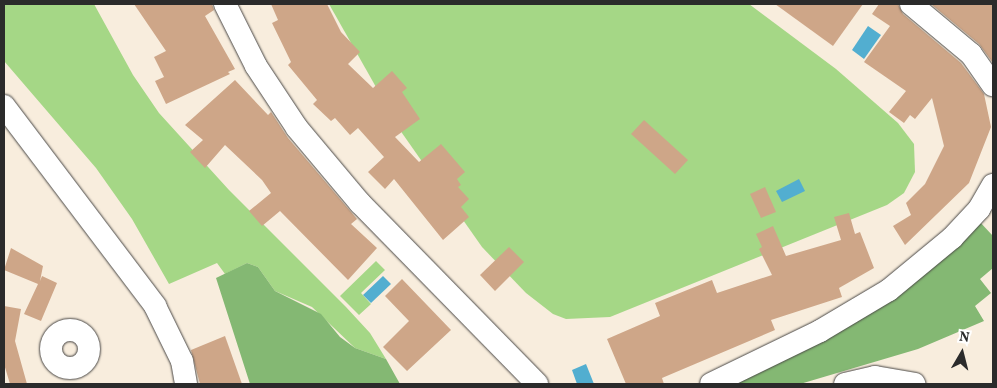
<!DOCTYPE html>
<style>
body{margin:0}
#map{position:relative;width:997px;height:388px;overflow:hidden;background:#f8eddd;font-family:Vollkorn,serif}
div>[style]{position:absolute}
.green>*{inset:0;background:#a5d786}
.forest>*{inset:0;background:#84b873}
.water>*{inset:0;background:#52aed0}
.building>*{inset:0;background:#cea688}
.roads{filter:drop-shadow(0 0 1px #4a4846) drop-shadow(0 0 1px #4a4846)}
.minor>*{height:22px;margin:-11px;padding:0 11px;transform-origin:11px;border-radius:11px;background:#fff}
.minor>.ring{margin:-11px;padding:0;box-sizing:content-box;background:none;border:22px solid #fff;border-radius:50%}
span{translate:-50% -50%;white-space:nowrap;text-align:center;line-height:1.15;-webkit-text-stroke:4.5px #fff;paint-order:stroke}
.frame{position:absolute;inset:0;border:5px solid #2b2b2b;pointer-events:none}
.north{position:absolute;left:937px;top:328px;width:50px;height:50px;-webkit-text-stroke:4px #fff;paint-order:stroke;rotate:8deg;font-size:14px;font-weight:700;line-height:20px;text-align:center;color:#2b2b2b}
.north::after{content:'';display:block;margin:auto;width:18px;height:22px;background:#2b2b2b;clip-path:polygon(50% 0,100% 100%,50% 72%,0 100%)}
</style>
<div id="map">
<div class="green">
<div style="clip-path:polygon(4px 4px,94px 4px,133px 75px,159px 113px,229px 190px,346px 307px,370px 333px,386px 359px,355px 348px,312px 307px,275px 291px,258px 267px,247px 263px,225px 274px,217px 263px,169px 284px,132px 219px,96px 168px,4px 61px)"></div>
<div style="clip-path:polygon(329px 4px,749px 4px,836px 69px,898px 123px,914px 144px,915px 172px,904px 193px,887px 205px,610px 317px,566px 319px,553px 314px,526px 293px,482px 247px,402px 133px)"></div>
<div style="clip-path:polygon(376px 261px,385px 270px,361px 293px,371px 304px,359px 315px,340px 296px)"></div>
</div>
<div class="forest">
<div style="clip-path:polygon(978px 220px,993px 236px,993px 268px,980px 279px,991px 293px,975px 306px,984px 321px,918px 349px,800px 384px,735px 384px)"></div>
<div style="clip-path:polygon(247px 263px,258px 267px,275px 291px,321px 314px,340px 337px,355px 348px,386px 359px,400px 384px,250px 384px,216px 278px)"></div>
</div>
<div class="water">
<div style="clip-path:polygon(868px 26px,881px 35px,864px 59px,852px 50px)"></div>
<div style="clip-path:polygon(799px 179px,805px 191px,782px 202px,776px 191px)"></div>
<div style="clip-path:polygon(383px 276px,391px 284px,371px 303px,363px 295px)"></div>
<div style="clip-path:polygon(586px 364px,594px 384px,577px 384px,572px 370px)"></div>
</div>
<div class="building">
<div style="clip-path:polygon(134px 4px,212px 4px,214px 10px,205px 16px,235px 69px,228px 72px,230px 74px,166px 104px,155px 81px,164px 77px,154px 57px,166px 51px)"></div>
<div style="clip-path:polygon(271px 4px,327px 4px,341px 32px,360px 52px,348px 64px,373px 88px,392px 71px,407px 88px,402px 92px,420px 119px,395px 137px,419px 162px,441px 144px,465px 172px,457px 179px,461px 185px,458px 187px,469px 199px,461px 207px,469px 217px,443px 240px,394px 179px,385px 189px,368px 172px,384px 157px,358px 128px,350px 135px,335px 118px,331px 121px,313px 104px,317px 100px,288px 65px,291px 62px,272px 23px,278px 20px)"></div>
<div style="clip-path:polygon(775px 4px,863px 4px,833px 46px)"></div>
<div style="clip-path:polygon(879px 4px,898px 4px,903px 14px,961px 63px,984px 94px,991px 127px,969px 183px,905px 245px,893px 226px,911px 215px,906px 203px,925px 184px,944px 146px,932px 98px,915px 119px,910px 115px,904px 123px,889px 112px,906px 91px,864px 62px,890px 26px,872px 14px)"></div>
<div style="clip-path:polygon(931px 4px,993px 4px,993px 63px,979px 44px)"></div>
<div style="clip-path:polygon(235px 80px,268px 115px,271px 112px,288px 138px,357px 219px,351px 224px,377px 248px,348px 280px,280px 211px,262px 226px,249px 211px,271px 193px,262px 180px,225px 145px,205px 168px,190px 152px,203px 140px,185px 125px)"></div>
<div style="clip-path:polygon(644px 120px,688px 160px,675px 174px,631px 134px)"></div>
<div style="clip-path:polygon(765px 187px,776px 212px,761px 218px,750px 194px)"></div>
<div style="clip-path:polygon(849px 213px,855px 234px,860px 232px,874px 268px,839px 288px,842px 297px,771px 320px,775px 330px,662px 378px,664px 384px,626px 384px,607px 339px,660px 316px,655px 303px,712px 280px,717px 293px,772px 275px,759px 249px,762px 247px,756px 234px,773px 226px,786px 256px,841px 240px,834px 217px)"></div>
<div style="clip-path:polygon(509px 247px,524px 262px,495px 291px,480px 275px)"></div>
<div style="clip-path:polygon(11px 248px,43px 266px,40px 281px,42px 276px,57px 283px,41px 321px,24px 314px,38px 284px,4px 270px)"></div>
<div style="clip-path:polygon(402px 279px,451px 330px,407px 371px,383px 347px,409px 321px,385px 296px)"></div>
<div style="clip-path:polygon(4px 306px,21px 309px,15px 341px,27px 384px,10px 384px,4px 364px)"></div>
<div style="clip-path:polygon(225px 336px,242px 384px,200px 384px,191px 350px)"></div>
</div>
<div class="roads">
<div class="minor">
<div style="left:225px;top:4px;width:69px;rotate:63.4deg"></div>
<div style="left:256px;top:66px;width:74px;rotate:56.5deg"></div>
<div style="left:297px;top:128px;width:98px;rotate:50deg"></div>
<div style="left:360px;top:203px;width:253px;rotate:45.6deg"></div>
<div style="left:911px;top:4px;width:78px;rotate:39.8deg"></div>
<div style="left:971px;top:54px;width:38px;rotate:55deg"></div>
<div style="left:4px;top:106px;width:251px;rotate:52.9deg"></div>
<div style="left:155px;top:306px;width:61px;rotate:63.9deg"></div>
<div style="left:182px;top:361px;width:23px;rotate:80deg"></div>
<div class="ring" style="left:51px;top:330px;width:16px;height:16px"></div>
<div style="left:711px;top:384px;width:121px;rotate:-25.9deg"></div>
<div style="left:820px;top:331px;width:80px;rotate:-30.7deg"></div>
<div style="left:889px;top:290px;width:82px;rotate:-39.5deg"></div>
<div style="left:952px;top:238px;width:40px;rotate:-47deg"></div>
<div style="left:979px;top:209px;width:28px;rotate:-60deg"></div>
<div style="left:845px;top:384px;width:31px;rotate:-13deg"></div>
<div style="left:875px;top:377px;width:40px;rotate:10deg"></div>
</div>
</div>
<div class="frame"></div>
<div class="north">N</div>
</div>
